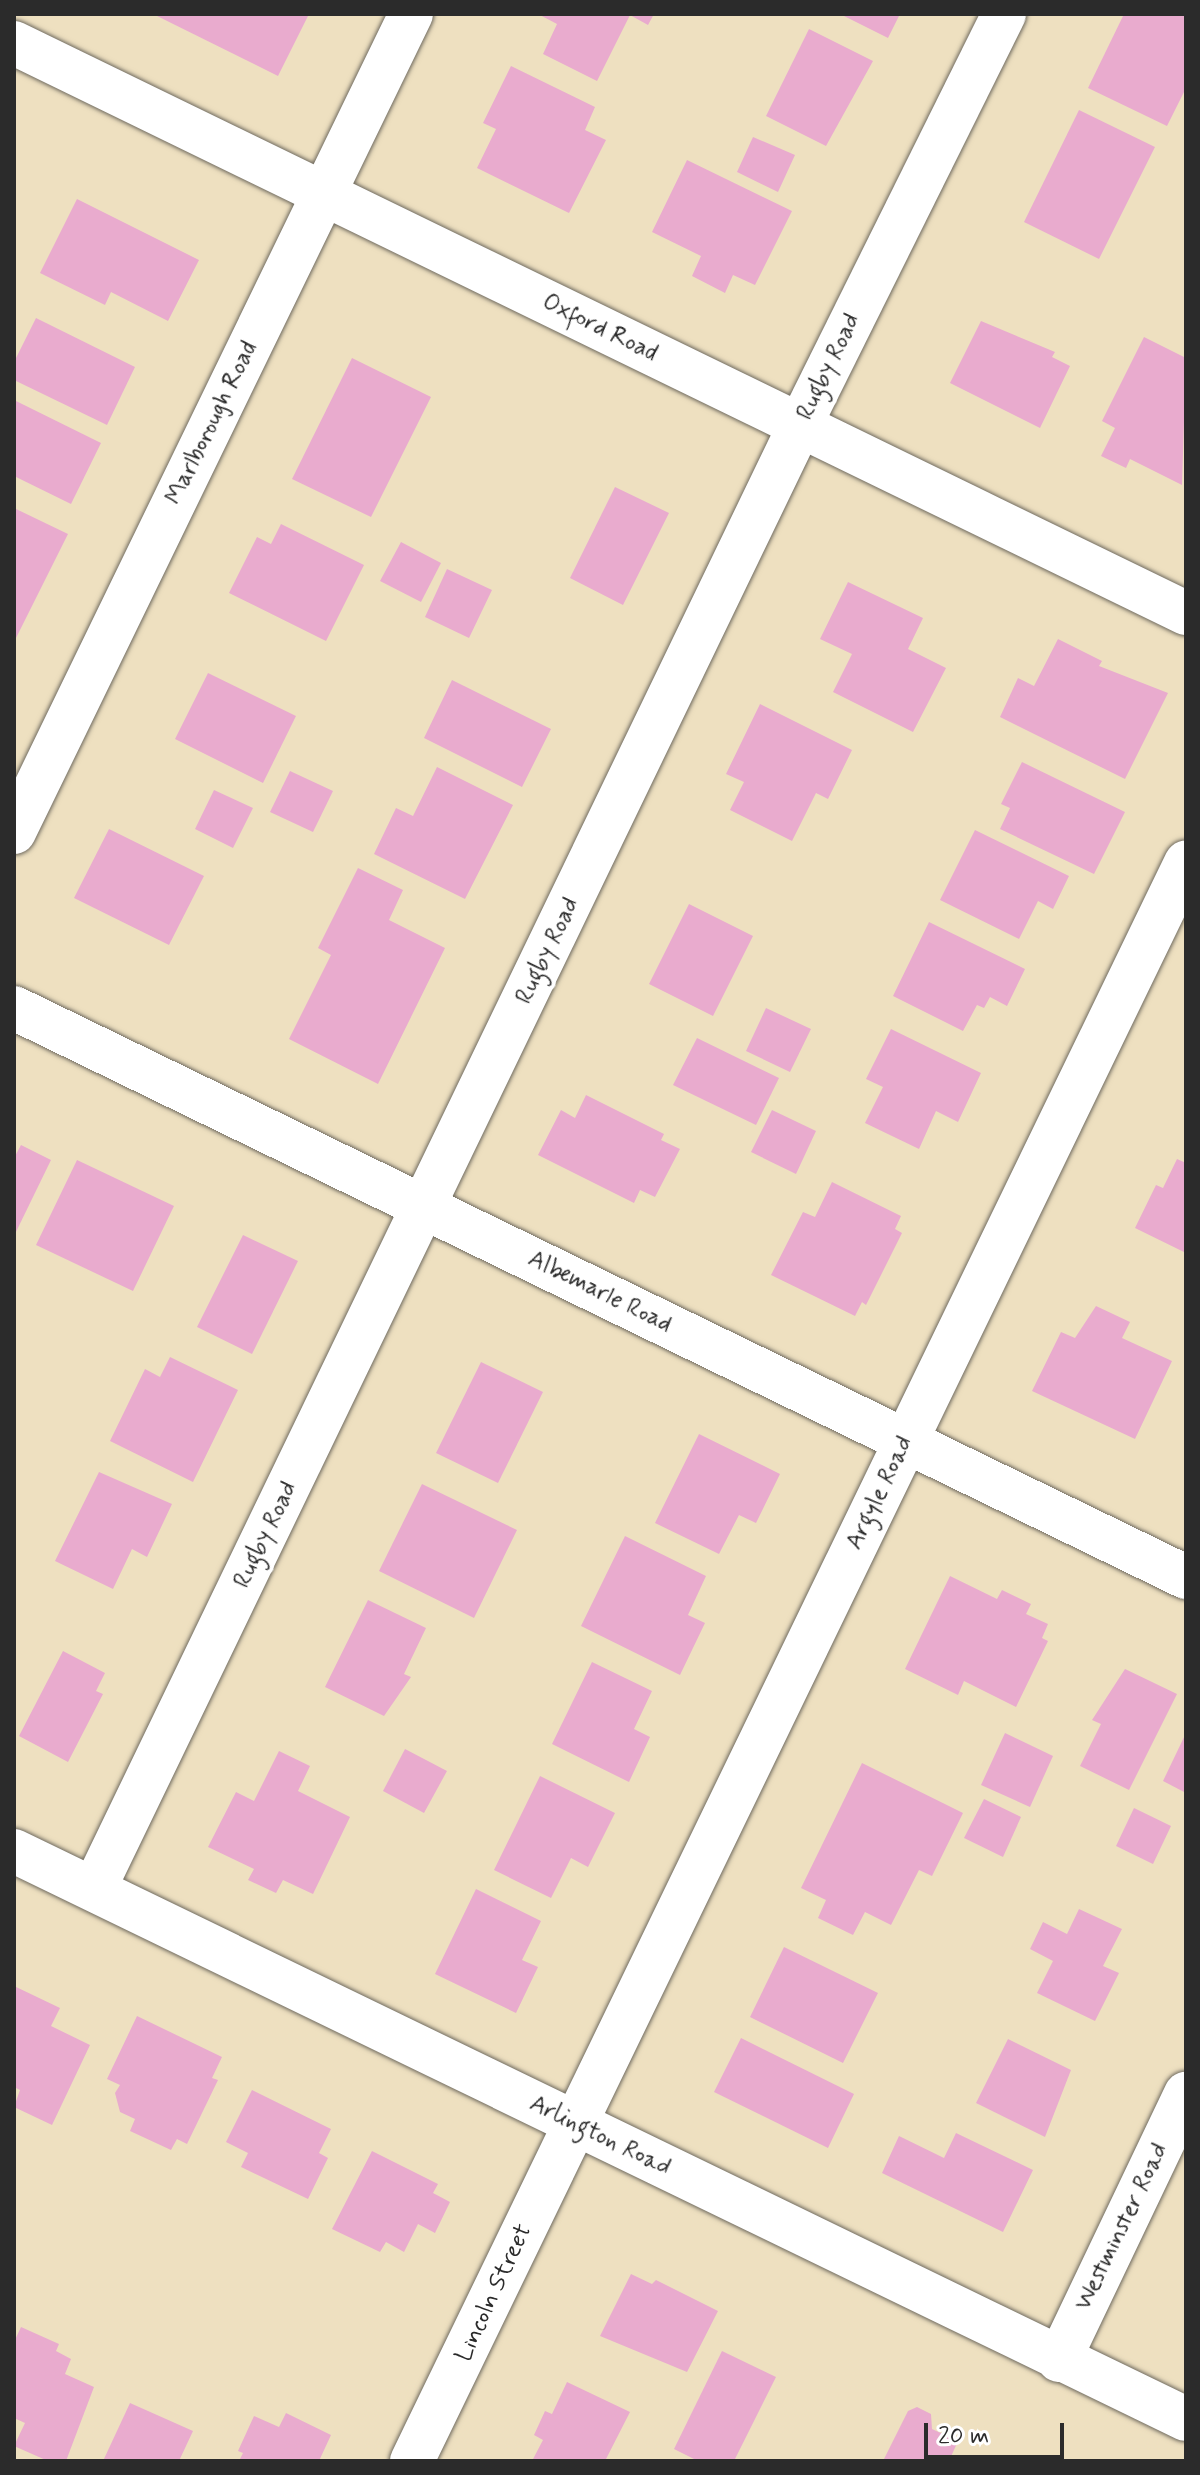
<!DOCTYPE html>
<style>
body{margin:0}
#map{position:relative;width:1200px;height:2475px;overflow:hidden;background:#eee0c0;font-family:Mynerve,sans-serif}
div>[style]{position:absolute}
.building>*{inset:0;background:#e9abce}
.roads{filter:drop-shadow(0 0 2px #6f6a5f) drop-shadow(0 0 2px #6f6a5f)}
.street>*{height:44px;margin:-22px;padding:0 22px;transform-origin:22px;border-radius:22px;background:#fff}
span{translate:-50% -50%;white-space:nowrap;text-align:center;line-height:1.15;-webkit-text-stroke:8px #fff;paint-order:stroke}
.street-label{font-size:24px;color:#2b2b2b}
.frame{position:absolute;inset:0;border:16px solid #2b2b2b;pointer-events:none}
.scale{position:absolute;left:924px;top:2423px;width:140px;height:36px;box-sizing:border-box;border:4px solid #2b2b2b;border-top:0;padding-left:10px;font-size:24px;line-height:28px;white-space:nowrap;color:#2b2b2b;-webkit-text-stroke:6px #fff;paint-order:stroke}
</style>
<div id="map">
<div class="building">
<div style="clip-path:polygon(153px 14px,309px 14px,278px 76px)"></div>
<div style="clip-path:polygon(538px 14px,654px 14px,648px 25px,630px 15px,597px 81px,543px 54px,557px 24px)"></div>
<div style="clip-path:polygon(840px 14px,900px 14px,888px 38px)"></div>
<div style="clip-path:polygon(1124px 14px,1186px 14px,1186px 88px,1167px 126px,1088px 88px)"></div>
<div style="clip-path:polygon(809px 29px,873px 61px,826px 146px,766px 116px)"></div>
<div style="clip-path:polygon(511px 66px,595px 107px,585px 130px,606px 140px,569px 213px,477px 168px,496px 129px,483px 123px)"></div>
<div style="clip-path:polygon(1079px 110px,1155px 147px,1099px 259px,1024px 222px)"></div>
<div style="clip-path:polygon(753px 137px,795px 155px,778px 192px,737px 172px)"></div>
<div style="clip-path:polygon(687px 160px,792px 211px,755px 285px,733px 275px,725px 293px,692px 276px,701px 256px,652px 232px)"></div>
<div style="clip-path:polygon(77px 199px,199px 260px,168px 321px,111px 292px,105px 305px,40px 273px)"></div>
<div style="clip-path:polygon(36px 318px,135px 367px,107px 425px,14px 380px,14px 362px)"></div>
<div style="clip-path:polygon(981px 321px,1055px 352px,1052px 357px,1070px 366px,1040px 428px,950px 383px)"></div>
<div style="clip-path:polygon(1144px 337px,1186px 358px,1182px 485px,1130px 459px,1126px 468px,1101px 456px,1115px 428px,1102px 421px)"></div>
<div style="clip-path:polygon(352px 358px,431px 397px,371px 517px,292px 479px)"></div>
<div style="clip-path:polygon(14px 400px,101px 443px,71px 504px,14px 476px)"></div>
<div style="clip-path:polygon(615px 487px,669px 513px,623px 605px,570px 578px)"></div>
<div style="clip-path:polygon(14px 508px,68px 534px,14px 642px)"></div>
<div style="clip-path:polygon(281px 524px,364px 565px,326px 641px,229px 593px,257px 537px,271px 544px)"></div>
<div style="clip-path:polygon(401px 542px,441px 563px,421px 602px,380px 581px)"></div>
<div style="clip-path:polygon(447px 569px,492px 590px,469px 638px,425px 617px)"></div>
<div style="clip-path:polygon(848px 582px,923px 618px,908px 649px,946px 668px,913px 732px,833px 692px,852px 654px,820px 639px)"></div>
<div style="clip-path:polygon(1058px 639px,1102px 661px,1099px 666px,1168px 693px,1125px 779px,1000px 717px,1018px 678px,1034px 686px)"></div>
<div style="clip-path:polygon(208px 673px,296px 716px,263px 783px,175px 739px)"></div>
<div style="clip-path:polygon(452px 680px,551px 729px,522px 787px,424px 738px)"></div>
<div style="clip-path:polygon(760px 704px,852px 750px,828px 799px,816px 793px,792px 841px,730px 810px,744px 782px,726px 774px)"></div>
<div style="clip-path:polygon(1022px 762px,1125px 812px,1094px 874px,1000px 829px,1010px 808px,1001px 804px)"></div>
<div style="clip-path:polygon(437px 767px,513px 805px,465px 899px,374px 854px,396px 808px,413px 816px)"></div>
<div style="clip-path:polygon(290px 771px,333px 791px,313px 832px,270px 812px)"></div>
<div style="clip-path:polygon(214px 790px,253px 808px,233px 848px,195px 829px)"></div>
<div style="clip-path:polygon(109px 829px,204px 876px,169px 945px,74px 898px)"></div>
<div style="clip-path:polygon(975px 830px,1069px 876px,1053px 909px,1038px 901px,1019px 939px,940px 900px)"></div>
<div style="clip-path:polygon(358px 868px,403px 890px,389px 920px,445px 948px,378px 1084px,289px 1039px,331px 955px,318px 948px)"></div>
<div style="clip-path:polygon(689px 904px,753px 936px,713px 1016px,649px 984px)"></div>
<div style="clip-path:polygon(929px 922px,1025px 969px,1007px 1006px,990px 997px,984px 1008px,977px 1005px,963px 1031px,893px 996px)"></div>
<div style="clip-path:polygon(766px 1008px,811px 1029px,790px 1072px,746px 1051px)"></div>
<div style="clip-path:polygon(891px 1029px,981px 1073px,958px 1122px,936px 1111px,919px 1149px,865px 1123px,883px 1087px,866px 1079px)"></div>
<div style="clip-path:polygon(697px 1038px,779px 1078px,756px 1125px,673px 1085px)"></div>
<div style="clip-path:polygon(586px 1095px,664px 1134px,661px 1140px,680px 1149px,655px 1197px,640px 1190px,634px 1203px,538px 1155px,561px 1110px,575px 1118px)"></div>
<div style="clip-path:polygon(772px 1110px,816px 1131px,796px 1174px,751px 1152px)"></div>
<div style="clip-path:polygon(21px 1145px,51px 1160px,14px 1236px,14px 1158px)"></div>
<div style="clip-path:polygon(1177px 1159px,1186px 1163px,1186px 1253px,1135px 1228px,1156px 1185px,1163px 1188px)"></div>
<div style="clip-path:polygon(77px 1160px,174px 1206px,133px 1291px,36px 1245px)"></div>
<div style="clip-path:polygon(832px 1182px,901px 1216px,895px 1229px,902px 1233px,866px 1305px,862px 1302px,855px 1316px,771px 1275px,803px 1212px,815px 1217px)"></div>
<div style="clip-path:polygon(243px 1235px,298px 1261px,252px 1354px,197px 1327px)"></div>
<div style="clip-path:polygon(1096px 1306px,1130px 1322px,1122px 1338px,1172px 1361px,1135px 1439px,1032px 1391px,1061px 1332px,1075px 1338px)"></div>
<div style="clip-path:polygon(170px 1357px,238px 1390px,193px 1482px,110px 1441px,145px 1369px,160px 1377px)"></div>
<div style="clip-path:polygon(481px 1362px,543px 1392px,498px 1483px,436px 1453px)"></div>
<div style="clip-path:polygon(699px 1434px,780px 1474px,756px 1523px,739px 1515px,719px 1554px,655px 1523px)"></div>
<div style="clip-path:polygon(99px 1472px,172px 1504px,147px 1557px,132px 1549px,113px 1589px,55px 1561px)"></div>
<div style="clip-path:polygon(422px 1484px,517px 1530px,474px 1618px,379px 1571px)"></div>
<div style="clip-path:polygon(625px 1536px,706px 1576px,688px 1615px,705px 1623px,680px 1675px,581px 1626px)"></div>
<div style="clip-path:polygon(950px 1576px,997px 1599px,1002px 1590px,1031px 1604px,1026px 1614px,1048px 1624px,1042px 1638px,1048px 1641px,1016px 1707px,964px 1681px,958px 1695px,905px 1669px)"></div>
<div style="clip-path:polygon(368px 1600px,426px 1628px,404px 1674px,411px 1677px,384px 1716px,325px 1687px)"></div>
<div style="clip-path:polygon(63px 1651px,105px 1673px,96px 1691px,103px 1694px,68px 1762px,19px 1736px)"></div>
<div style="clip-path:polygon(592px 1662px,652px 1691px,634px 1729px,650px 1737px,629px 1782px,552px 1744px)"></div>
<div style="clip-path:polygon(1125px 1669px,1177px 1694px,1129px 1790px,1080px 1766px,1101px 1724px,1092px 1720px)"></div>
<div style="clip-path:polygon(1005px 1733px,1053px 1756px,1030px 1807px,981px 1785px)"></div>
<div style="clip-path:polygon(1186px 1733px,1186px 1793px,1163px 1781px)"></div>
<div style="clip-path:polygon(405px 1749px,447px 1771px,424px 1813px,383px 1791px)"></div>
<div style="clip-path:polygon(279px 1751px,310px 1766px,298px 1791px,350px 1817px,313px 1894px,283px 1880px,276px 1893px,248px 1880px,254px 1869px,208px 1847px,236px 1792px,254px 1801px)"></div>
<div style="clip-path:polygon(862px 1763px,963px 1813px,932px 1876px,919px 1870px,891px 1925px,865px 1912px,853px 1935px,818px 1918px,826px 1900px,801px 1888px)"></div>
<div style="clip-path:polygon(540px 1776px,615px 1813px,588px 1867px,571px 1858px,551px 1898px,494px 1870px)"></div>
<div style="clip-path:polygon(984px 1799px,1021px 1817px,1003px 1857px,964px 1838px)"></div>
<div style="clip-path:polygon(1134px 1808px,1171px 1826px,1153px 1864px,1116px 1846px)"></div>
<div style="clip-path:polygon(476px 1889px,541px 1921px,522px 1960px,538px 1967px,516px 2013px,435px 1974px)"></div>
<div style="clip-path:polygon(1079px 1909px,1122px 1929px,1103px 1966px,1119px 1973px,1095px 2021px,1037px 1993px,1053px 1961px,1030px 1949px,1043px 1922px,1067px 1934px)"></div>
<div style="clip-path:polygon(784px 1947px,878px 1993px,843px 2063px,750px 2017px)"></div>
<div style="clip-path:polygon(14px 1986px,60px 2008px,51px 2026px,90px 2045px,52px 2125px,14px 2107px,20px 2090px,14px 2087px)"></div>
<div style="clip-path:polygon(137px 2016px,222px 2057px,212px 2078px,218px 2080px,187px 2144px,177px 2139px,171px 2150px,130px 2131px,135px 2119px,120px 2112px,115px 2093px,120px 2085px,107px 2079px)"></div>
<div style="clip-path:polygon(741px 2038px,854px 2094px,828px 2148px,714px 2092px)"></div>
<div style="clip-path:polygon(1008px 2039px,1071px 2070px,1045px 2137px,976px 2103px)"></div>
<div style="clip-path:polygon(252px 2090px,331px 2129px,319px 2153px,328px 2158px,308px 2199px,241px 2167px,248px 2153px,226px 2142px)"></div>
<div style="clip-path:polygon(956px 2133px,1033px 2170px,1003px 2232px,882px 2173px,899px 2136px,944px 2158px)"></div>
<div style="clip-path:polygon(372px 2151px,438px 2184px,433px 2193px,450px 2202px,435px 2233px,418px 2224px,404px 2252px,386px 2242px,380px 2252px,332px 2229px)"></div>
<div style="clip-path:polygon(631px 2274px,652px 2284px,656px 2280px,718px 2311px,687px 2372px,600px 2336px)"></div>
<div style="clip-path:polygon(21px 2327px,59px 2344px,56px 2351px,71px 2359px,65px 2374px,94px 2387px,66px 2461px,48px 2461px,14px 2446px,25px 2423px,14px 2418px,14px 2342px)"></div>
<div style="clip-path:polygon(722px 2351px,776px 2377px,734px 2461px,698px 2461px,674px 2449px)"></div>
<div style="clip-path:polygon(567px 2382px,630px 2412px,605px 2461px,532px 2461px,543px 2440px,534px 2435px,545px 2411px,552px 2414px)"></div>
<div style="clip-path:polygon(130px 2403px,193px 2431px,179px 2461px,103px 2461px)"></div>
<div style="clip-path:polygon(917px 2407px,931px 2414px,932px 2429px,958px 2441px,949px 2461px,883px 2461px,908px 2411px)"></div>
<div style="clip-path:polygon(286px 2413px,331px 2435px,319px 2461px,239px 2461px,243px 2453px,238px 2451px,254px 2416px,279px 2427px)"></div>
</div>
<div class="roads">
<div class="street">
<div style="left:14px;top:43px;width:1303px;rotate:25.94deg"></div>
<div style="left:14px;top:832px;width:909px;rotate:-64.11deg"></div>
<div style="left:14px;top:1008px;width:1303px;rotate:25.9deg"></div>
<div style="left:14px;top:1851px;width:1302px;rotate:25.86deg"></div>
<div style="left:94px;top:1889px;width:1625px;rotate:-64.25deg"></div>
<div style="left:800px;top:425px;width:459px;rotate:-63.6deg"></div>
<div style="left:1059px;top:2360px;width:295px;rotate:-64.5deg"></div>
<div style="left:412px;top:2461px;width:1776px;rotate:-64.16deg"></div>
</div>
</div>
<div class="street-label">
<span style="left:600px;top:328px;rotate:26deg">Oxford Road</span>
<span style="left:829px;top:367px;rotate:-64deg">Rugby Road</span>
<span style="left:212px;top:423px;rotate:-64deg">Marlborough Road</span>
<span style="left:548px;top:951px;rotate:-64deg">Rugby Road</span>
<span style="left:600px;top:1292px;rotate:26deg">Albemarle Road</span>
<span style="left:880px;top:1493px;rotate:-64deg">Argyle Road</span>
<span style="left:266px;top:1535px;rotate:-64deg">Rugby Road</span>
<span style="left:600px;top:2136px;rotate:26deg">Arlington Road</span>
<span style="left:1122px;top:2227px;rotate:-64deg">Westminster Road</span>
<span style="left:494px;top:2293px;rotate:-65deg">Lincoln Street</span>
</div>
<div class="frame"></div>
<div class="scale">20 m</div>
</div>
